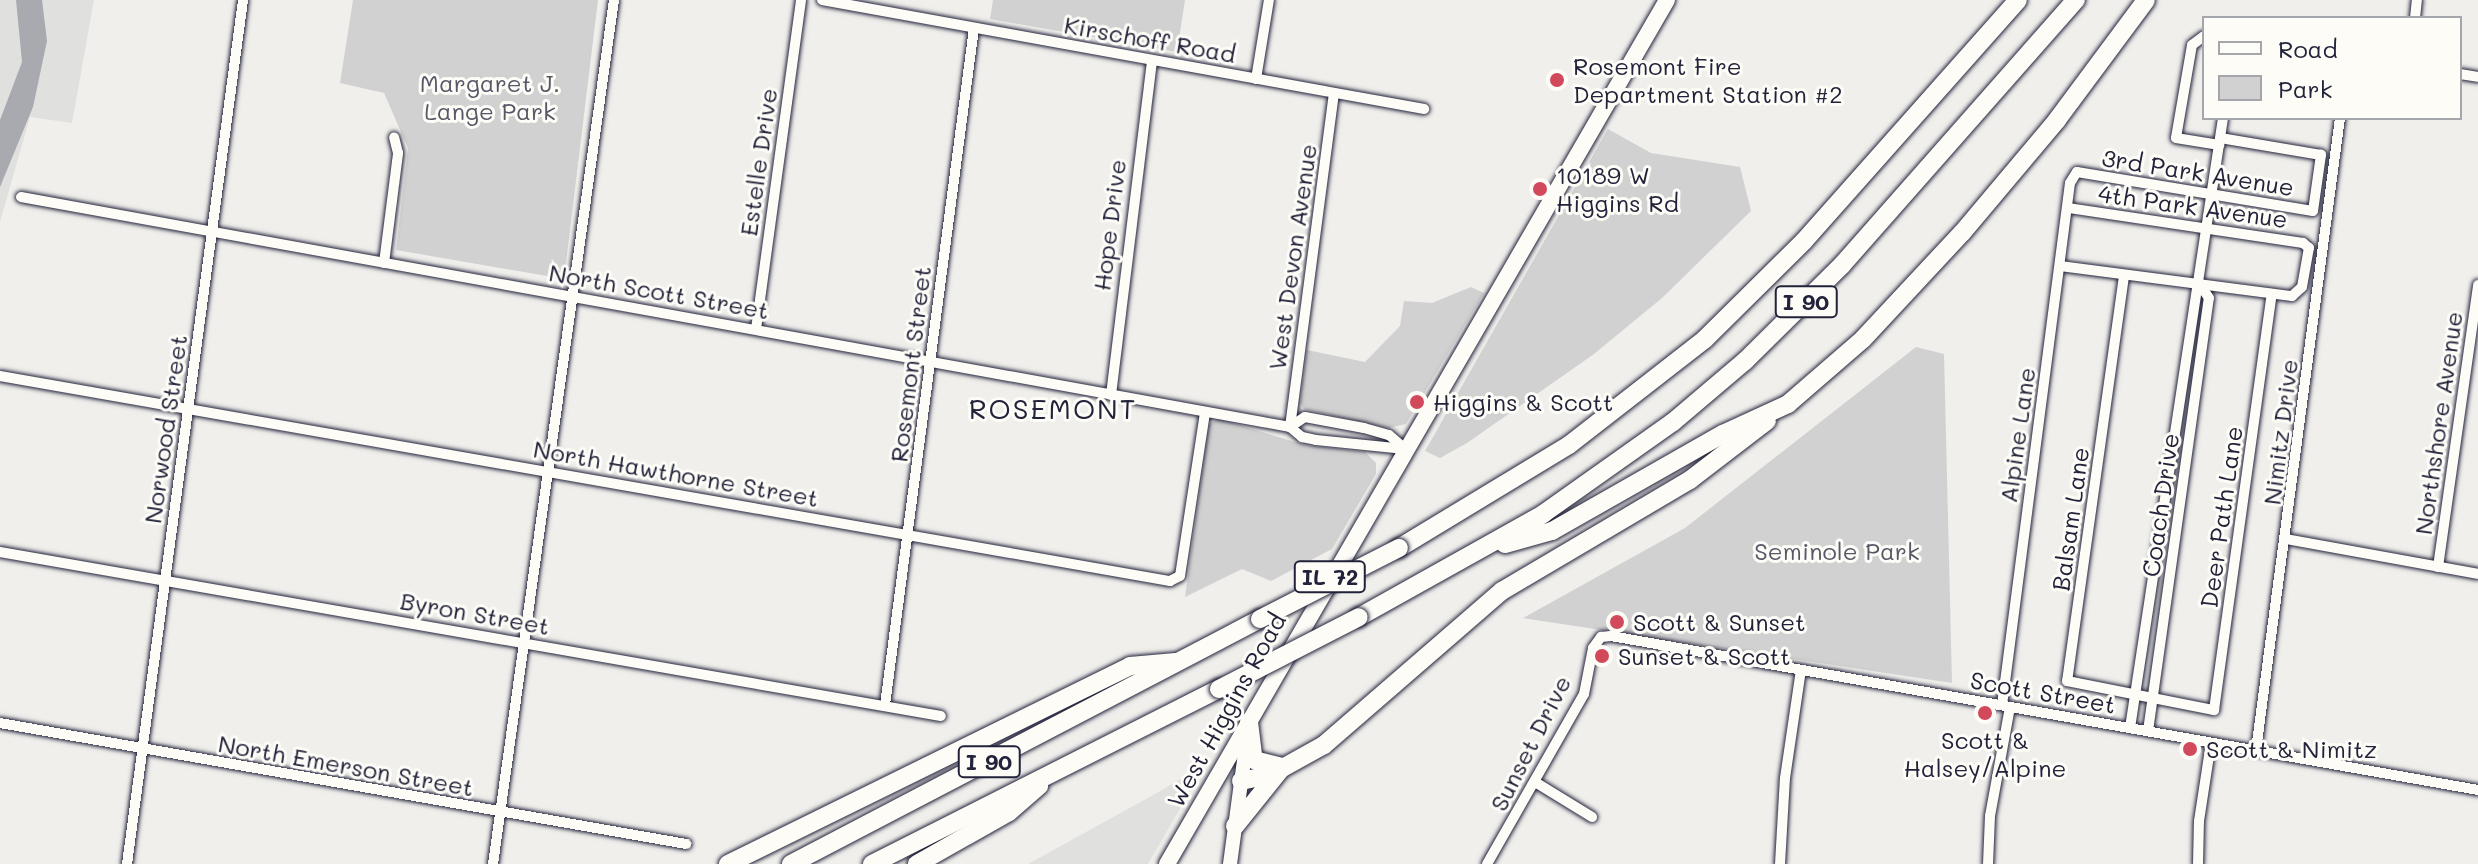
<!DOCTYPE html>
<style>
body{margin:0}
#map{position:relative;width:2478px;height:864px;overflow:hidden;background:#f0efec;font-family:Mali,sans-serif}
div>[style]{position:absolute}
.built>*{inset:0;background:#e0e0df}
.green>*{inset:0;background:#d2d1d1}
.water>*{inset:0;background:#a9a9b0}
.roads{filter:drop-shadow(0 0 2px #22223b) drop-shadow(0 0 2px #22223b)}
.minor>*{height:10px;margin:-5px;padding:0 5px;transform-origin:5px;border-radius:5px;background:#fdfcf7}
.secondary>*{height:14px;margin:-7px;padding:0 7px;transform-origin:7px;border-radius:7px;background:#fdfcf7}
.primary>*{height:16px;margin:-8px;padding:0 8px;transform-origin:8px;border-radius:8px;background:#fdfcf7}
.motorway>*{height:18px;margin:-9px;padding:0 9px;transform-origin:9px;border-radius:9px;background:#fdfcf7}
.bridges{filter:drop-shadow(0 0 2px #22223b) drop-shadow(0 0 2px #22223b)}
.motorway-bridge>*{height:18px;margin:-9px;padding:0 9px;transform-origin:9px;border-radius:9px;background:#fdfcf7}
.dots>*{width:22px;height:22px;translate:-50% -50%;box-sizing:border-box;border:4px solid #fdfcf7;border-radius:50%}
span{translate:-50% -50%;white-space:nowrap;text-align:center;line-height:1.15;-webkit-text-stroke:6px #fdfcf7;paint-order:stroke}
.shield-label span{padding:2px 6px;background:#fdfcf7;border:2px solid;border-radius:6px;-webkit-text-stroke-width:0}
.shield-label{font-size:22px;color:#22223b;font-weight:700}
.street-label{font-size:24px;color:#22223b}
.poi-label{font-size:24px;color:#22223b}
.left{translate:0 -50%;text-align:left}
.park-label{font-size:24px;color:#575768}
.quarter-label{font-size:28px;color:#22223b;letter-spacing:2px}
.legend{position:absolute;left:2202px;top:16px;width:260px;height:104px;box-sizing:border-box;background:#fdfcf7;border:2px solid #a5a5ac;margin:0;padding:10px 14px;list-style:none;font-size:24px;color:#22223b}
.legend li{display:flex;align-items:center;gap:16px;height:40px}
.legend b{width:40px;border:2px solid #a5a5ac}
</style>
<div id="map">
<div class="built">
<div style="clip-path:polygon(0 0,94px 0,72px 123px,30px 117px,0 222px)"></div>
<div style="clip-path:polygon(1206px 764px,1148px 864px,1028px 864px,1155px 794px)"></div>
</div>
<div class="green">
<div style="clip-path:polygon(353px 0,598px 0,564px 279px,396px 250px,408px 148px,384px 93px,340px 83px)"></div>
<div style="clip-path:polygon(993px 0,1185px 0,1177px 52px,990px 19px)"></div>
<div style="clip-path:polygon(1608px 129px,1651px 153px,1740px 167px,1751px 211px,1662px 298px,1594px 354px,1467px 443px,1440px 458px,1425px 451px)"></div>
<div style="clip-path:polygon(1471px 287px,1484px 293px,1406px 424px,1388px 428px,1304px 409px,1300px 403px,1307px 350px,1365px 362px,1400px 326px,1404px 301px,1432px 303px)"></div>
<div style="clip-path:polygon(1916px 347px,1944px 354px,1952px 683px,1523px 618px,1685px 528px)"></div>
<div style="clip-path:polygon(1219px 419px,1305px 445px,1365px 452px,1376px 463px,1376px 474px,1332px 549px,1271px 581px,1242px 569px,1185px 597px,1209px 424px)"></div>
</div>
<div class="water">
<div style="clip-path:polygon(16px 0,42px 0,47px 41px,33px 107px,0 187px,0 120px,22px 62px)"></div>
</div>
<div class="roads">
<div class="minor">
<div style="left:822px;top:0;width:612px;rotate:10.26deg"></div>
<div style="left:2415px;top:18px;width:18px;rotate:-84deg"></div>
<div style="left:2204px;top:36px;width:15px;rotate:143deg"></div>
<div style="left:2192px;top:45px;width:94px;rotate:99.8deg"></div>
<div style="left:2176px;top:138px;width:44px;rotate:9.2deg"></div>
<div style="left:2460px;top:74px;width:18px;rotate:9deg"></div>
<div style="left:1256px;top:79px;width:80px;rotate:-80.7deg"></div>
<div style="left:21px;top:197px;width:1290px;rotate:10.27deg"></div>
<div style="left:1290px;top:427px;width:16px;rotate:40deg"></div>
<div style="left:1302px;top:437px;width:14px;rotate:12deg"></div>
<div style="left:1316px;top:440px;width:89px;rotate:5.8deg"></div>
<div style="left:384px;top:263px;width:111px;rotate:-82.7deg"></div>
<div style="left:398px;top:153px;width:16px;rotate:-104deg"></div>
<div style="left:2060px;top:266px;width:234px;rotate:7.4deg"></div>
<div style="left:2292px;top:296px;width:13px;rotate:-42deg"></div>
<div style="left:2302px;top:287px;width:40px;rotate:-80deg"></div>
<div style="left:2309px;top:248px;width:8px;rotate:-140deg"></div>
<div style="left:2303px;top:243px;width:238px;rotate:-171.5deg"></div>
<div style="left:2124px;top:276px;width:409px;rotate:98deg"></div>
<div style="left:2067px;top:681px;width:150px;rotate:11.2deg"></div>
<div style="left:2214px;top:710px;width:420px;rotate:-82.1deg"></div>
<div style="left:756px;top:329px;width:332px;rotate:-82.2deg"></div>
<div style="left:0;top:376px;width:1188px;rotate:9.94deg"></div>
<div style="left:1170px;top:581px;width:11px;rotate:-27deg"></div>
<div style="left:1180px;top:576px;width:166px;rotate:-81.3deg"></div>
<div style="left:1111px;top:395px;width:337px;rotate:-83deg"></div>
<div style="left:1290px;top:427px;width:337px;rotate:-82.5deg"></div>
<div style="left:1290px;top:427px;width:18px;rotate:-34deg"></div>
<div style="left:1305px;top:417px;width:60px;rotate:10.6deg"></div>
<div style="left:1364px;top:428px;width:26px;rotate:16deg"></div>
<div style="left:1389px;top:435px;width:21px;rotate:41deg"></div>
<div style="left:2286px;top:539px;width:195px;rotate:10.3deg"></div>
<div style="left:0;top:552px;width:955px;rotate:9.89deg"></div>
<div style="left:2438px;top:567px;width:285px;rotate:-81.9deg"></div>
<div style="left:885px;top:705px;width:683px;rotate:-82.51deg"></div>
<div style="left:2002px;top:705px;width:526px;rotate:-82.58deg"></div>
<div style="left:2070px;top:183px;width:13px;rotate:-58deg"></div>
<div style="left:2077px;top:172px;width:239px;rotate:9.4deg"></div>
<div style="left:2313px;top:211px;width:57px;rotate:-81.9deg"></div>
<div style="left:2321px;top:155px;width:102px;rotate:-170.4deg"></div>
<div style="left:0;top:723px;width:697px;rotate:10deg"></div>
<div style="left:2130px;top:728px;width:617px;rotate:-81.33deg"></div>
<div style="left:2148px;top:731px;width:437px;rotate:-82deg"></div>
<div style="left:2209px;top:298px;width:14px;rotate:-124deg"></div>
<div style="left:2256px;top:750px;width:638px;rotate:-82.43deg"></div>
<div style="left:1535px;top:782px;width:67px;rotate:31.6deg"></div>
<div style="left:127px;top:864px;width:872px;rotate:-82.35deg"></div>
<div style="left:493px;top:864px;width:872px;rotate:-82.03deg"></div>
<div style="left:1487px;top:864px;width:196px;rotate:-60.3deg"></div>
<div style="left:1584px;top:694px;width:47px;rotate:-78.9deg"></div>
<div style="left:1593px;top:648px;width:14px;rotate:-54deg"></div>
<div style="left:1601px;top:637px;width:10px;rotate:-6deg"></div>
<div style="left:1611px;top:636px;width:881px;rotate:10.07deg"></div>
<div style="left:1780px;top:864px;width:86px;rotate:-86.7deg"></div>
<div style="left:1785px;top:778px;width:109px;rotate:-81.6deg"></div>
<div style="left:1988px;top:864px;width:48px;rotate:-87.6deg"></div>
<div style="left:1990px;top:816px;width:111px;rotate:-79.6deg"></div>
<div style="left:2198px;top:864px;width:43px;rotate:-88.7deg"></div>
<div style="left:2199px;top:821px;width:79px;rotate:-81.3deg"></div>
</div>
<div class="secondary">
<div style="left:1230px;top:864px;width:126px;rotate:-82.3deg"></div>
</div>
<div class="primary">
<div style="left:1167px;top:864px;width:998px;rotate:-59.94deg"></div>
</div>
<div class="motorway">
<div style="left:1505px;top:544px;width:49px;rotate:-15.5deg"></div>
<div style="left:1552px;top:531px;width:197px;rotate:-29.6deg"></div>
<div style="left:1723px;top:434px;width:72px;rotate:-24.8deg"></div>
<div style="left:1788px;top:404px;width:99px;rotate:-40.9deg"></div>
<div style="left:1863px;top:339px;width:145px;rotate:-47deg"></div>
<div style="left:1962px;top:233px;width:148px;rotate:-49.9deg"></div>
<div style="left:2057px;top:120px;width:149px;rotate:-53.4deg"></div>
<div style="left:1399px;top:548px;width:199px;rotate:-31.2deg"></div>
<div style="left:1569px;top:445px;width:172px;rotate:-37.9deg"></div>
<div style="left:1705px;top:339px;width:139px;rotate:-44.7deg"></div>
<div style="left:1804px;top:241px;width:322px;rotate:-48.4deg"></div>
<div style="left:1359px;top:617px;width:211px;rotate:-29.2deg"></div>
<div style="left:1543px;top:514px;width:159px;rotate:-35.3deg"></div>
<div style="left:1673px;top:422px;width:94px;rotate:-40.3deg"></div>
<div style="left:1745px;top:361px;width:136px;rotate:-44.7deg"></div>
<div style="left:1842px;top:265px;width:354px;rotate:-48.6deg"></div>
<div style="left:1249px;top:722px;width:38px;rotate:83deg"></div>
<div style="left:1254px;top:760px;width:30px;rotate:14deg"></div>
<div style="left:1241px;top:781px;width:30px;rotate:-12deg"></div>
<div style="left:1270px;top:775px;width:62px;rotate:-29.1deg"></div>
<div style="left:1324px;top:745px;width:235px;rotate:-40.9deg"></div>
<div style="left:1502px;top:591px;width:218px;rotate:-30.6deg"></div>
<div style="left:1690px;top:480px;width:97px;rotate:-37.5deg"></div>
<div style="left:1235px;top:826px;width:73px;rotate:-51.1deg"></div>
<div style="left:728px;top:864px;width:448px;rotate:-26.2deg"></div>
<div style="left:1130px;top:666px;width:46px;rotate:-5deg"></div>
<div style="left:791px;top:864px;width:529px;rotate:-27.58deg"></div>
<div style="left:872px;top:864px;width:389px;rotate:-26.8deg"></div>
<div style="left:917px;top:864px;width:106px;rotate:-29.5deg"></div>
<div style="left:1009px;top:812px;width:40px;rotate:-41deg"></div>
</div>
</div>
<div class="bridges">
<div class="motorway-bridge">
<div style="left:1260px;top:619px;width:156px;rotate:-27.1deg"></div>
<div style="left:1219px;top:689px;width:157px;rotate:-27.2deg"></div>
</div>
</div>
<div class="dots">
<div style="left:1557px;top:80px;background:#d1495b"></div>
<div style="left:1540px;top:189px;background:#d1495b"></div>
<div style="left:1417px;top:402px;background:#d1495b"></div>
<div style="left:1617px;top:622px;background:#d1495b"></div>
<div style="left:1602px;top:656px;background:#d1495b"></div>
<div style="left:1985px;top:713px;background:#d1495b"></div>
<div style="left:2190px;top:749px;background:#d1495b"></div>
</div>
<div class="shield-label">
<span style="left:1806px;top:302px">I 90</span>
<span style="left:1330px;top:577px">IL 72</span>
<span style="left:989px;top:762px">I 90</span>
</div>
<div class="street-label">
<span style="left:1150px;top:39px;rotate:10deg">Kirschoff Road</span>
<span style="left:758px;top:162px;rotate:-82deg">Estelle Drive</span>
<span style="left:2198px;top:172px;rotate:9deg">3rd Park Avenue</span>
<span style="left:2193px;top:206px;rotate:8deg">4th Park Avenue</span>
<span style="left:1109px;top:225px;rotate:-83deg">Hope Drive</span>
<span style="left:1292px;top:257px;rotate:-82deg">West Devon Avenue</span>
<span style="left:659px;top:291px;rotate:10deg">North Scott Street</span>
<span style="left:910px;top:364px;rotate:-83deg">Rosemont Street</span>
<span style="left:2438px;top:423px;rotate:-82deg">Northshore Avenue</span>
<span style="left:165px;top:429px;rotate:-82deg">Norwood Street</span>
<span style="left:2280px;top:432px;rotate:-83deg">Nimitz Drive</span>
<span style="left:2017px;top:435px;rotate:-82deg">Alpine Lane</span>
<span style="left:676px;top:473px;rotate:10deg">North Hawthorne Street</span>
<span style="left:2160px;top:505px;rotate:-82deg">Coach Drive</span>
<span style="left:2221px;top:517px;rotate:-82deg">Deer Path Lane</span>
<span style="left:2070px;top:519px;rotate:-82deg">Balsam Lane</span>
<span style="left:475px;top:613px;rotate:10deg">Byron Street</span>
<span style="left:2043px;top:692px;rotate:10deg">Scott Street</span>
<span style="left:1226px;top:710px;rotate:-61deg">West Higgins Road</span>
<span style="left:1530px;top:743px;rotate:-63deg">Sunset Drive</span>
<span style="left:346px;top:765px;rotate:10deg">North Emerson Street</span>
</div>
<div class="poi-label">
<span class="left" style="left:1573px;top:80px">Rosemont Fire<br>Department Station #2</span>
<span class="left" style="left:1556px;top:189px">10189 W<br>Higgins Rd</span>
<span class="left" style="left:1433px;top:402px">Higgins &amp; Scott</span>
<span class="left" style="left:1633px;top:622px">Scott &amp; Sunset</span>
<span class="left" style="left:1618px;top:656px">Sunset &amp; Scott</span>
<span style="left:1985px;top:754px">Scott &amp;<br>Halsey/Alpine</span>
<span class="left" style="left:2206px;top:749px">Scott &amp; Nimitz</span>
</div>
<div class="park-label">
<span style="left:490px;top:97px">Margaret J.<br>Lange Park</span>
<span style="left:1837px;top:551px">Seminole Park</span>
</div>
<div class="quarter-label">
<span style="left:1053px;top:408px">ROSEMONT</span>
</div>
<ul class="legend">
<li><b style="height:10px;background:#fdfcf7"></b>Road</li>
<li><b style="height:22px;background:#d2d1d1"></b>Park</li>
</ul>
</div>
